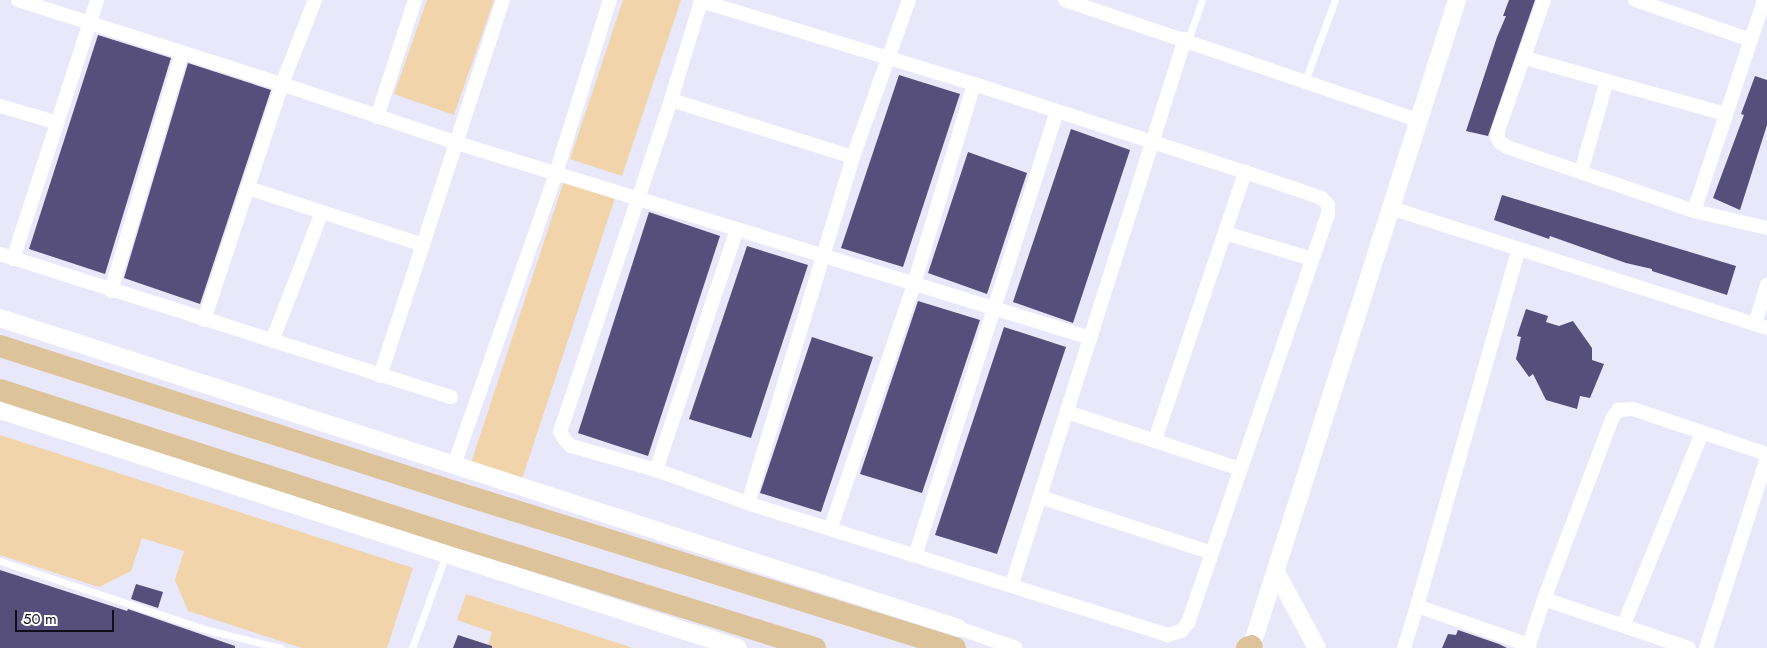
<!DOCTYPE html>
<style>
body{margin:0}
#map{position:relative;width:1767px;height:648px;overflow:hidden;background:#e9e7fa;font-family:Jost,sans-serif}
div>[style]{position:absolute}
.green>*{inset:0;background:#f1d4a9}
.building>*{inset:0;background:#574f7b}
.service>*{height:7px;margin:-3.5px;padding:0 3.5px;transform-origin:3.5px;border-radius:3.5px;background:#fff}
.minor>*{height:14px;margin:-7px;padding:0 7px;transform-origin:7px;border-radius:7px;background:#fff}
.tertiary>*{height:18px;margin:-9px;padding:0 9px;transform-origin:9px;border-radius:9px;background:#fff}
.primary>*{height:22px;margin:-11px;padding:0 11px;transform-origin:11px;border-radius:11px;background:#ddc39a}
span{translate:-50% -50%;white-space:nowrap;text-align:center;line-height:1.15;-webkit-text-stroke:5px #fff;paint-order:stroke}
.scale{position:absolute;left:15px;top:610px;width:99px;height:22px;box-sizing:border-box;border:2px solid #100f19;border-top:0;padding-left:6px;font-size:15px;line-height:18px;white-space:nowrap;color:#100f19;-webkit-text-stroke:4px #fff;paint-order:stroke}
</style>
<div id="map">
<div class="green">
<div style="clip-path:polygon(427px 0,494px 0,454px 115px,394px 94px)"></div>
<div style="clip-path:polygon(623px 0,681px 0,622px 176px,570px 159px)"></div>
<div style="clip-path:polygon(564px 181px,615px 198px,519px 488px,468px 472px)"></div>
<div style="clip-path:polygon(0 435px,413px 568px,387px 648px,302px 648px,188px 611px,175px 580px,184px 551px,142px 538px,131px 571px,99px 587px,0 555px)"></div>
<div style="clip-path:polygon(466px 594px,633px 648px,487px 648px,492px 632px,457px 620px)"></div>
</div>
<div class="building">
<div style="clip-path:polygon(1509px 0,1535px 0,1488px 136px,1466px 131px,1497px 37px,1506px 16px,1503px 16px)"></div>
<div style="clip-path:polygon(98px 35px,171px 58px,105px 274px,29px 249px)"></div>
<div style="clip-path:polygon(188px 63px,271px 90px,200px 304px,124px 278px)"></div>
<div style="clip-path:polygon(899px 75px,960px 94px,903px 267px,841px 248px)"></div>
<div style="clip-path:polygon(1755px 76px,1767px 80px,1767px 125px,1740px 210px,1713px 198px,1744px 115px,1741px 114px)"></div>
<div style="clip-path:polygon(1071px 129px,1130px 150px,1073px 323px,1013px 302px)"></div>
<div style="clip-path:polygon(968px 152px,1027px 173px,987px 294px,928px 273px)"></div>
<div style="clip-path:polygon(1502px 195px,1736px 266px,1727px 295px,1652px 271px,1652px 269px,1626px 263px,1550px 236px,1549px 239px,1494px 220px)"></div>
<div style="clip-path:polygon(649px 212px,720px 236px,648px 456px,578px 433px)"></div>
<div style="clip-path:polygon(747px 246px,808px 265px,751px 438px,689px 419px)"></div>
<div style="clip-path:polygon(918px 301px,980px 320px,922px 493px,860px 474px)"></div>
<div style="clip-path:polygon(1526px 309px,1548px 316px,1546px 322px,1559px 326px,1573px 321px,1592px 348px,1592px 360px,1604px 364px,1590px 398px,1580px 396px,1577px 409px,1546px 400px,1533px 374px,1529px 377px,1516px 359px,1521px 337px,1517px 336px)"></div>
<div style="clip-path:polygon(1004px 327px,1066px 347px,997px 554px,935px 535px)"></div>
<div style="clip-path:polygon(812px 337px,873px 357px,821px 512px,760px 493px)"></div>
<div style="clip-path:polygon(0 570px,127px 611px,128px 609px,235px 646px,235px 648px,0 648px)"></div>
<div style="clip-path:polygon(136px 584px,163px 592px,158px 608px,131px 599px)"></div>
<div style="clip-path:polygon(1458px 630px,1499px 644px,1507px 648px,1442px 648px,1448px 634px,1456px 635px)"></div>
<div style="clip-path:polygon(458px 635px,492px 646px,492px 648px,453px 648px)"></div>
</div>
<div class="service">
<div style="left:1188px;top:40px;width:42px;rotate:-70.7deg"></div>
<div style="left:1305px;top:81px;width:86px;rotate:-69.7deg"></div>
<div style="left:0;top:561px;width:215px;rotate:18.4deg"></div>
<div style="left:204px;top:629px;width:79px;rotate:13.9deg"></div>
<div style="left:412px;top:648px;width:100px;rotate:-70.1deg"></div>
</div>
<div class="minor">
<div style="left:18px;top:0;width:277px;rotate:17.7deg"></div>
<div style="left:282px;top:84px;width:185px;rotate:18.6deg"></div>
<div style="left:457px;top:143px;width:663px;rotate:17.1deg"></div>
<div style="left:1065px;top:0;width:373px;rotate:18.8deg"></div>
<div style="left:1544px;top:0;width:136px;rotate:109.4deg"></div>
<div style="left:1499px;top:128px;width:9px;rotate:103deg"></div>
<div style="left:1497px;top:137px;width:6px;rotate:59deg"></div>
<div style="left:1500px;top:142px;width:9px;rotate:36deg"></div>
<div style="left:1507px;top:147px;width:198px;rotate:18.9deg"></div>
<div style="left:1694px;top:211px;width:75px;rotate:13.1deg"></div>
<div style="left:1635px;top:0;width:123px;rotate:19deg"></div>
<div style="left:701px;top:1px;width:285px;rotate:16.9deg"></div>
<div style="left:974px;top:84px;width:285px;rotate:18deg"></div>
<div style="left:1245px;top:172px;width:81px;rotate:18.7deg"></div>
<div style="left:1322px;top:198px;width:9px;rotate:49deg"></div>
<div style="left:1328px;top:205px;width:9px;rotate:90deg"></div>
<div style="left:1328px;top:214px;width:432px;rotate:108.9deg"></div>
<div style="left:1188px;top:623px;width:11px;rotate:131deg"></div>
<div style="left:1181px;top:631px;width:14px;rotate:163deg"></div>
<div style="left:1168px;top:635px;width:440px;rotate:-162.6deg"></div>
<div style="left:748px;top:503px;width:98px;rotate:-160.3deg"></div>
<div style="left:656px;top:470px;width:88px;rotate:-164.2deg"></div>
<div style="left:571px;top:446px;width:8px;rotate:-135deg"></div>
<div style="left:565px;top:440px;width:9px;rotate:-122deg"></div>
<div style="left:560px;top:432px;width:350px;rotate:-71.5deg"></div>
<div style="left:671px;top:100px;width:103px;rotate:-73.1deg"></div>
<div style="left:701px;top:1px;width:1px;rotate:-90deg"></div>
<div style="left:1525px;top:58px;width:209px;rotate:15.6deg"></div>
<div style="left:671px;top:100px;width:191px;rotate:17.4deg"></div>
<div style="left:0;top:106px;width:60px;rotate:16.3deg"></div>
<div style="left:377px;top:117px;width:123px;rotate:-72deg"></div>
<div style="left:1581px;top:172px;width:95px;rotate:-74.1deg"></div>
<div style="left:248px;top:188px;width:184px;rotate:18deg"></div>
<div style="left:1391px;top:208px;width:395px;rotate:17.7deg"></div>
<div style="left:1694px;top:211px;width:222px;rotate:-71.6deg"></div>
<div style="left:1225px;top:233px;width:91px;rotate:16.6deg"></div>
<div style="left:0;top:254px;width:473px;rotate:17.6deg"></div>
<div style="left:13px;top:259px;width:272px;rotate:-72deg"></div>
<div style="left:111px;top:291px;width:248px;rotate:-73.4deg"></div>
<div style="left:204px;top:320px;width:249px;rotate:-71.7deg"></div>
<div style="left:282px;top:84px;width:90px;rotate:-68.6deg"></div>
<div style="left:1755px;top:324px;width:41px;rotate:-72.9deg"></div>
<div style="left:272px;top:341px;width:138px;rotate:-68.8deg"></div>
<div style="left:380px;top:376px;width:396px;rotate:-71.9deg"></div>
<div style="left:1067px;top:412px;width:182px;rotate:18.2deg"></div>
<div style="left:1155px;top:440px;width:283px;rotate:-71.4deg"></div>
<div style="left:454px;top:465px;width:309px;rotate:-70.7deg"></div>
<div style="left:556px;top:173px;width:181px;rotate:-72.7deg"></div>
<div style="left:656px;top:470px;width:254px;rotate:-71.4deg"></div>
<div style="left:1040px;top:497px;width:181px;rotate:18deg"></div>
<div style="left:748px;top:503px;width:362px;rotate:-73.1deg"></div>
<div style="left:853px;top:157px;width:167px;rotate:-70.4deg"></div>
<div style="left:831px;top:527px;width:257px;rotate:-71.1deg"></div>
<div style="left:914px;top:284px;width:209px;rotate:-73.3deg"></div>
<div style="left:915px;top:556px;width:467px;rotate:-72.3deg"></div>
<div style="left:1012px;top:584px;width:572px;rotate:-72.39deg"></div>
<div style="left:1544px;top:599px;width:153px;rotate:18.7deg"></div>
<div style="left:1417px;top:606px;width:371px;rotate:-74.1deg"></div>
<div style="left:1624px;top:624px;width:206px;rotate:-67.8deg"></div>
<div style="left:958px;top:628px;width:61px;rotate:19deg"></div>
<div style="left:1404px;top:648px;width:44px;rotate:-72.8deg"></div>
<div style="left:1417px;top:606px;width:119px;rotate:19.2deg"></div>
<div style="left:1528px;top:648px;width:52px;rotate:-71.9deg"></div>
<div style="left:1544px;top:599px;width:192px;rotate:-69.3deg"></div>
<div style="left:1612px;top:419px;width:11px;rotate:-56deg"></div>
<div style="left:1618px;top:410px;width:15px;rotate:-4deg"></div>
<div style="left:1633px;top:409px;width:141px;rotate:18.6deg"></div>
<div style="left:1706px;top:648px;width:200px;rotate:-72.2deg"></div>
</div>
<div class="tertiary">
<div style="left:0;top:318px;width:1007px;rotate:17.93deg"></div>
<div style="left:0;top:410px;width:775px;rotate:17.87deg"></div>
<div style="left:1276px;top:572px;width:86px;rotate:61.7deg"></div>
<div style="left:1251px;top:648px;width:680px;rotate:-72.36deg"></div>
</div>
<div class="primary">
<div style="left:0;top:346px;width:495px;rotate:17.8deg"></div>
<div style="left:471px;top:497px;width:507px;rotate:17.33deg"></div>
<div style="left:0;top:390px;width:481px;rotate:17.8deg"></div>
<div style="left:458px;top:537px;width:374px;rotate:17.3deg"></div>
<div style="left:1247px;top:648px;width:5px;rotate:-22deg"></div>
</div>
<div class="scale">50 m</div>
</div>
